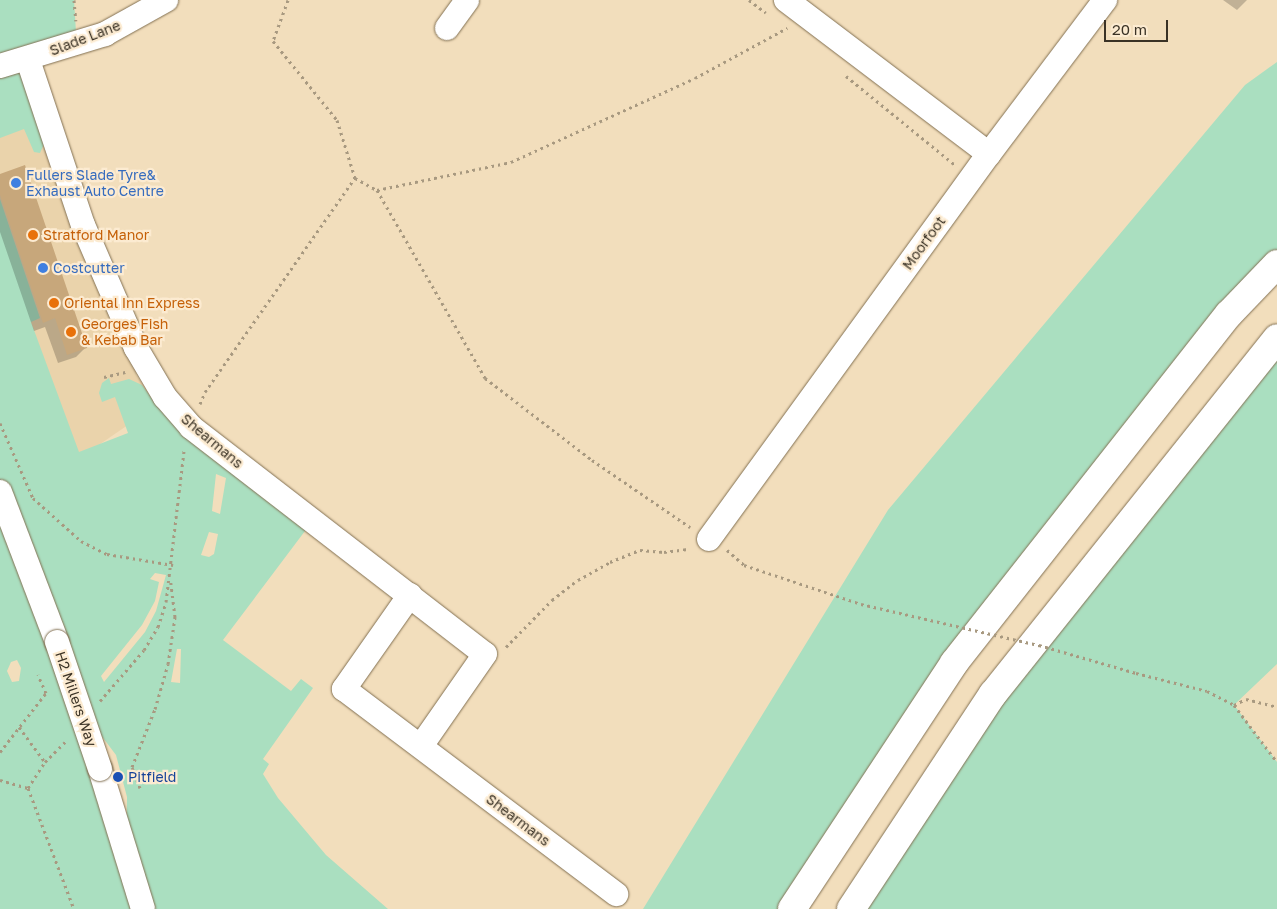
<!DOCTYPE html>
<style>
body{margin:0}
#map{position:relative;width:1277px;height:909px;overflow:hidden;background:#f2debc;font-family:"Golos Text",sans-serif}
div>[style]{position:absolute}
.built>*{inset:0;background:#ead3ab}
.green>*{inset:0;background:#aadfc0}
.shadow>*{inset:0;background:#0003}
.building>*{inset:0;background:#c7a77b}
.path>*{height:3px;margin-top:-1.5px;transform-origin:0;background:repeating-linear-gradient(90deg,#a89980 0 2.5px,transparent 0 6.5px)}
.roads{filter:drop-shadow(0 0 1px #827052) drop-shadow(0 0 1px #827052)}
.minor>*{height:24px;margin:-12px;padding:0 12px;transform-origin:12px;border-radius:12px;background:#fff}
.highway>*{height:28px;margin:-14px;padding:0 14px;transform-origin:14px;border-radius:14px;background:#fff}
.path-bridge>*{height:3px;margin-top:-1.5px;transform-origin:0;background:repeating-linear-gradient(90deg,#a89980 0 2.5px,transparent 0 6.5px)}
.bridges{filter:drop-shadow(0 0 1px #827052) drop-shadow(0 0 1px #827052)}
.minor-bridge>*{height:24px;margin:-12px;padding:0 12px;transform-origin:12px;border-radius:12px;background:#fff}
.dots>*{width:14px;height:14px;translate:-50% -50%;box-sizing:border-box;border:2px solid #fcebd1;border-radius:50%}
span{translate:-50% -50%;white-space:nowrap;text-align:center;line-height:1.15;-webkit-text-stroke:4.5px #fcebd1;paint-order:stroke}
.street-label{font-size:14px;color:#3a3225}
.shop-label{font-size:14px;color:#366cbe}
.left{translate:0 -50%;text-align:left}
.food-label{font-size:14px;color:#c56008}
.transit-label{font-size:14px;color:#164399}
.scale{position:absolute;left:1104px;top:20px;width:64px;height:22px;box-sizing:border-box;border:2px solid #3a3225;border-top:0;padding-left:6px;font-size:15px;line-height:18px;white-space:nowrap;color:#3a3225;-webkit-text-stroke:4px #fcebd1;paint-order:stroke}
</style>
<div id="map">
<div class="built">
<div style="clip-path:polygon(35px 80px,136px 348px,136px 375px,157px 405px,74px 462px,0 276px,0 88px)"></div>
</div>
<div class="green">
<div style="clip-path:polygon(0 0,74px 0,76px 32px,28px 60px,45px 142px,40px 153px,34px 152px,24px 129px,0 138px)"></div>
<div style="clip-path:polygon(1277px 62px,1277px 264px,954px 663px,792px 909px,643px 909px,888px 510px,1245px 85px)"></div>
<div style="clip-path:polygon(evenodd,0 199px,40px 318px,31px 322px,79px 452px,128px 433px,115px 397px,102px 402px,99px 393px,102px 383px,109px 378px,111px 384px,129px 379px,142px 385px,157px 405px,308px 527px,223px 640px,291px 691px,301px 679px,313px 688px,263px 759px,269px 764px,263px 774px,278px 798px,326px 855px,388px 909px,0 909px,0 199px,216px 474px,226px 478px,220px 514px,212px 511px,216px 474px,0 199px,209px 532px,218px 534px,214px 554px,209px 557px,201px 555px,209px 532px,0 199px,155px 573px,166px 575px,156px 611px,145px 632px,104px 682px,101px 676px,142px 625px,155px 601px,159px 582px,150px 579px,155px 573px,0 199px,177px 649px,181px 649px,180px 683px,171px 682px,177px 649px,0 199px,17px 660px,21px 668px,19px 681px,12px 682px,7px 671px,11px 662px,17px 660px,0 199px,88px 718px,116px 755px,127px 797px,126px 851px,88px 718px)"></div>
<div style="clip-path:polygon(1277px 338px,1277px 664px,1234px 705px,1277px 762px,1277px 909px,851px 909px,993px 694px)"></div>
</div>
<div class="shadow">
<div style="clip-path:polygon(1223px 0,1247px 0,1237px 10px)"></div>
<div style="clip-path:polygon(0 175px,86px 347px,76px 357px,58px 363px,45px 327px,34px 331px,0 232px)"></div>
</div>
<div class="building">
<div style="clip-path:polygon(25px 165px,87px 348px,67px 355px,55px 318px,43px 323px,0 195px,0 174px)"></div>
</div>
<div class="path">
<div style="left:74px;top:0;width:21px;rotate:85deg"></div>
<div style="left:288px;top:0;width:44px;rotate:110.1deg"></div>
<div style="left:273px;top:41px;width:102px;rotate:51deg"></div>
<div style="left:337px;top:120px;width:61px;rotate:72.8deg"></div>
<div style="left:355px;top:178px;width:25px;rotate:29deg"></div>
<div style="left:377px;top:190px;width:217px;rotate:60.1deg"></div>
<div style="left:485px;top:378px;width:135px;rotate:37.5deg"></div>
<div style="left:592px;top:460px;width:119px;rotate:34.4deg"></div>
<div style="left:749px;top:0;width:21px;rotate:37deg"></div>
<div style="left:846px;top:76px;width:141px;rotate:39.2deg"></div>
<div style="left:377px;top:190px;width:137px;rotate:-11.8deg"></div>
<div style="left:511px;top:162px;width:202px;rotate:-24.5deg"></div>
<div style="left:695px;top:78px;width:105px;rotate:-28.5deg"></div>
<div style="left:104px;top:377px;width:22px;rotate:-13deg"></div>
<div style="left:200px;top:404px;width:13px;rotate:-67deg"></div>
<div style="left:205px;top:392px;width:261px;rotate:-55deg"></div>
<div style="left:0;top:423px;width:82px;rotate:66.3deg"></div>
<div style="left:33px;top:498px;width:64px;rotate:41.9deg"></div>
<div style="left:81px;top:541px;width:29px;rotate:27deg"></div>
<div style="left:107px;top:554px;width:67px;rotate:9.5deg"></div>
<div style="left:727px;top:550px;width:23px;rotate:41deg"></div>
<div style="left:744px;top:565px;width:123px;rotate:18.4deg"></div>
<div style="left:506px;top:647px;width:66px;rotate:-45.6deg"></div>
<div style="left:552px;top:600px;width:33px;rotate:-38deg"></div>
<div style="left:578px;top:580px;width:37px;rotate:-29deg"></div>
<div style="left:610px;top:562px;width:32px;rotate:-22deg"></div>
<div style="left:640px;top:550px;width:24px;rotate:5deg"></div>
<div style="left:664px;top:552px;width:26px;rotate:-7deg"></div>
<div style="left:1136px;top:673px;width:73px;rotate:14.2deg"></div>
<div style="left:1207px;top:691px;width:30px;rotate:27deg"></div>
<div style="left:1234px;top:705px;width:71px;rotate:53deg"></div>
<div style="left:100px;top:701px;width:67px;rotate:-49.2deg"></div>
<div style="left:144px;top:650px;width:27px;rotate:-59deg"></div>
<div style="left:158px;top:627px;width:26px;rotate:-72deg"></div>
<div style="left:166px;top:602px;width:153px;rotate:-83.2deg"></div>
<div style="left:1234px;top:705px;width:13px;rotate:-27deg"></div>
<div style="left:1246px;top:699px;width:32px;rotate:14deg"></div>
<div style="left:19px;top:727px;width:44px;rotate:53.4deg"></div>
<div style="left:0;top:752px;width:75px;rotate:-52.1deg"></div>
<div style="left:46px;top:693px;width:20px;rotate:-114deg"></div>
<div style="left:0;top:780px;width:29px;rotate:16deg"></div>
<div style="left:28px;top:788px;width:31px;rotate:-57deg"></div>
<div style="left:45px;top:762px;width:31px;rotate:-45deg"></div>
<div style="left:28px;top:788px;width:129px;rotate:69.2deg"></div>
<div style="left:140px;top:788px;width:22px;rotate:-111deg"></div>
<div style="left:132px;top:767px;width:62px;rotate:-68.4deg"></div>
<div style="left:155px;top:709px;width:47px;rotate:-73.9deg"></div>
<div style="left:168px;top:664px;width:48px;rotate:-81.5deg"></div>
<div style="left:175px;top:617px;width:35px;rotate:-97deg"></div>
</div>
<div class="roads">
<div class="minor">
<div style="left:447px;top:28px;width:34px;rotate:-54deg"></div>
<div style="left:28px;top:60px;width:174px;rotate:71.6deg"></div>
<div style="left:83px;top:225px;width:134px;rotate:66.7deg"></div>
<div style="left:136px;top:348px;width:57px;rotate:59.4deg"></div>
<div style="left:165px;top:397px;width:40px;rotate:49deg"></div>
<div style="left:191px;top:427px;width:371px;rotate:37.7deg"></div>
<div style="left:485px;top:654px;width:112px;rotate:124.8deg"></div>
<div style="left:0;top:66px;width:110px;rotate:-16.9deg"></div>
<div style="left:105px;top:34px;width:70px;rotate:-29.1deg"></div>
<div style="left:989px;top:154px;width:193px;rotate:-53deg"></div>
<div style="left:0;top:492px;width:160px;rotate:69.2deg"></div>
<div style="left:709px;top:539px;width:476px;rotate:-54deg"></div>
<div style="left:989px;top:154px;width:255px;rotate:-142.8deg"></div>
<div style="left:410px;top:595px;width:115px;rotate:125.1deg"></div>
<div style="left:344px;top:689px;width:341px;rotate:37deg"></div>
<div style="left:100px;top:769px;width:146px;rotate:72.9deg"></div>
</div>
<div class="highway">
<div style="left:792px;top:909px;width:295px;rotate:-56.6deg"></div>
<div style="left:954px;top:663px;width:444px;rotate:-51.8deg"></div>
<div style="left:1229px;top:314px;width:69px;rotate:-46.2deg"></div>
<div style="left:851px;top:909px;width:258px;rotate:-56.6deg"></div>
<div style="left:993px;top:694px;width:455px;rotate:-51.4deg"></div>
</div>
</div>
<div class="path-bridge">
<div style="left:861px;top:604px;width:183px;rotate:13deg"></div>
<div style="left:1039px;top:645px;width:101px;rotate:16.1deg"></div>
</div>
<div class="bridges">
<div class="minor-bridge">
<div style="left:57px;top:642px;width:134px;rotate:71.3deg"></div>
</div>
</div>
<div class="dots">
<div style="left:16px;top:183px;background:#3f7fe0"></div>
<div style="left:33px;top:235px;background:#e8710a"></div>
<div style="left:43px;top:268px;background:#3f7fe0"></div>
<div style="left:54px;top:303px;background:#e8710a"></div>
<div style="left:71px;top:332px;background:#e8710a"></div>
<div style="left:118px;top:777px;background:#1a4fb4"></div>
</div>
<div class="street-label">
<span style="left:85px;top:38px;rotate:-21deg">Slade Lane</span>
<span style="left:924px;top:243px;rotate:-54deg">Moorfoot</span>
<span style="left:212px;top:441px;rotate:40deg">Shearmans</span>
<span style="left:76px;top:699px;rotate:71deg">H2 Millers Way</span>
<span style="left:518px;top:820px;rotate:37deg">Shearmans</span>
</div>
<div class="shop-label">
<span class="left" style="left:26px;top:183px">Fullers Slade Tyre&amp;<br>Exhaust Auto Centre</span>
<span class="left" style="left:53px;top:268px">Costcutter</span>
</div>
<div class="food-label">
<span class="left" style="left:43px;top:235px">Stratford Manor</span>
<span class="left" style="left:64px;top:303px">Oriental Inn Express</span>
<span class="left" style="left:81px;top:332px">Georges Fish<br>&amp; Kebab Bar</span>
</div>
<div class="transit-label">
<span class="left" style="left:128px;top:777px">Pitfield</span>
</div>
<div class="scale">20 m</div>
</div>
